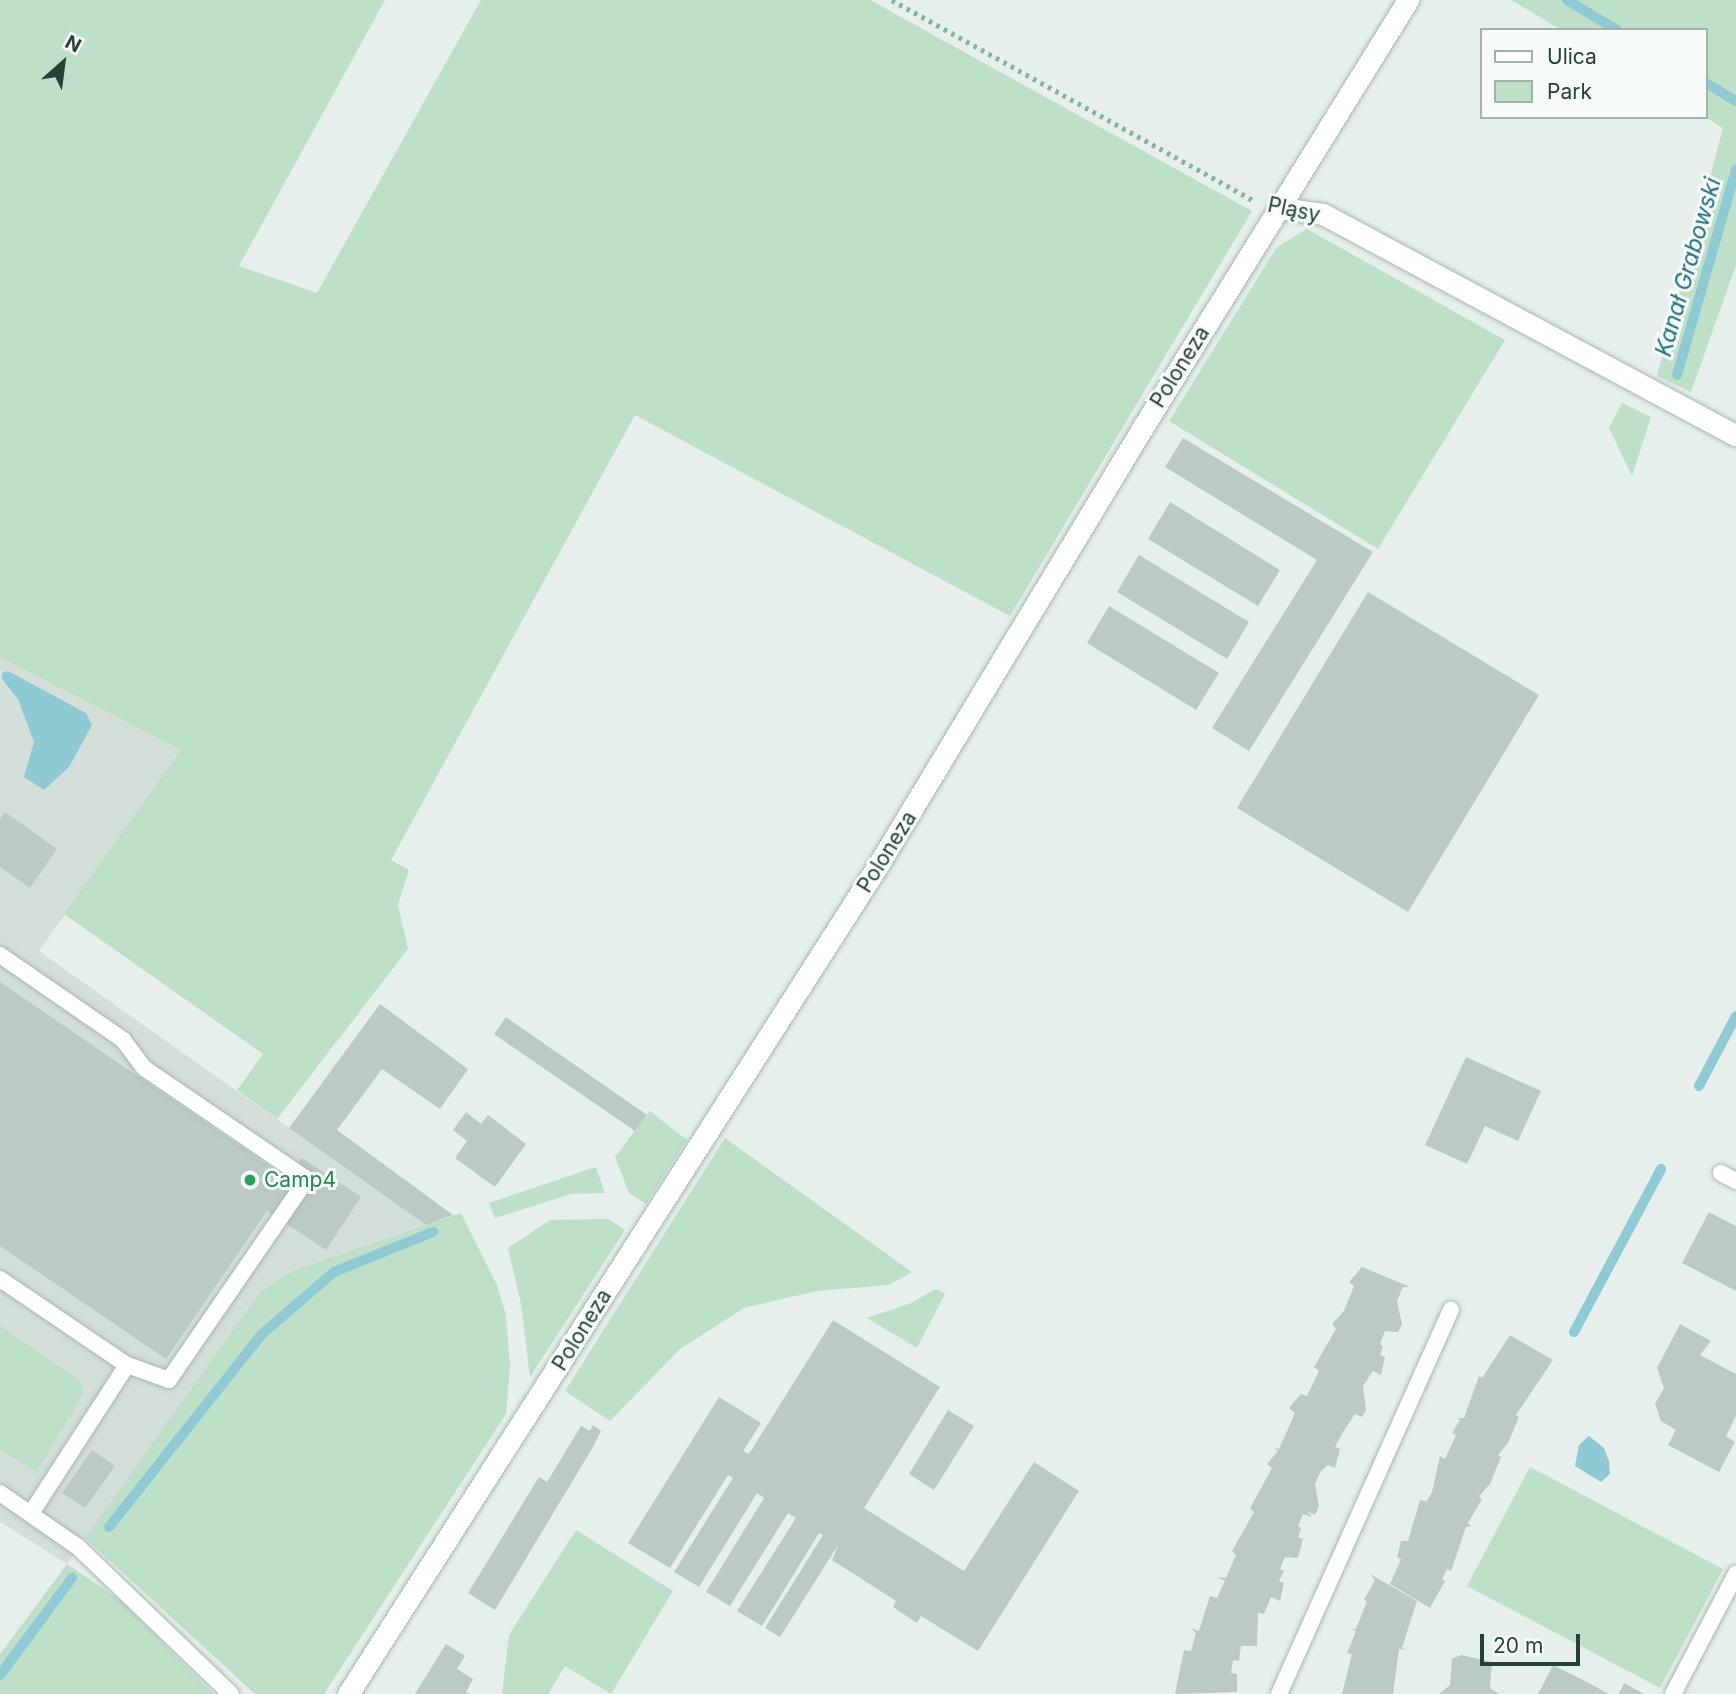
<!DOCTYPE html>
<meta charset="utf-8">
<style>
body{margin:0}
#map{position:relative;width:1736px;height:1694px;overflow:hidden;background:#e6efeb;font-family:Inter,sans-serif}
div>[style]{position:absolute}
.built>*{inset:0;background:#d4dfda}
.green>*{inset:0;background:#bfe0c8}
.water>*{inset:0;background:#8ec9d4}
.stream>*{height:10px;margin:-5px;padding:0 5px;transform-origin:5px;border-radius:5px;background:#8ec9d4}
.building>*{inset:0;background:#bbcac4}
.path>*{height:4.5px;margin-top:-2.25px;transform-origin:0;background:repeating-linear-gradient(90deg,#86b3a5 0 3.5px,transparent 0 8.5px)}
.roads{filter:drop-shadow(0 0 2px #a8b8b2) drop-shadow(0 0 2px #a8b8b2)}
.lane>*{height:16px;margin:-8px;padding:0 8px;transform-origin:8px;border-radius:8px;background:#fff}
.street>*{height:21px;margin:-10.5px;padding:0 10.5px;transform-origin:10.5px;border-radius:10.5px;background:#fff}
.dots>*{width:19px;height:19px;translate:-50% -50%;box-sizing:border-box;border:4px solid #f7fbf9;border-radius:50%}
span{translate:-50% -50%;white-space:nowrap;text-align:center;line-height:1.15;-webkit-text-stroke:6px #f7fbf9;paint-order:stroke}
.street-label{font-size:21px;color:#24423a}
.leisure-label{font-size:21px;color:#27864d}
.left{translate:0 -50%;text-align:left}
.water-label{font-size:23px;color:#1c6f80;font-style:italic}
.legend{position:absolute;left:1480px;top:28px;width:228px;height:91px;box-sizing:border-box;background:#f7fbf9;border:2px solid #a3b1ad;margin:0;padding:9px 12px;list-style:none;font-size:21px;color:#24423a}
.legend li{display:flex;align-items:center;gap:14px;height:35px}
.legend b{width:35px;border:2px solid #a3b1ad}
.north{position:absolute;left:28px;top:28px;width:70px;height:70px;-webkit-text-stroke:5px #f7fbf9;paint-order:stroke;rotate:28deg;font-size:19px;font-weight:700;line-height:28px;text-align:center;color:#24423a}
.north::after{content:'';display:block;margin:auto;width:24px;height:32px;background:#24423a;clip-path:polygon(50% 0,100% 100%,50% 72%,0 100%)}
.scale{position:absolute;left:1480px;top:1634px;width:100px;height:32px;box-sizing:border-box;border:4px solid #24423a;border-top:0;padding-left:9px;font-size:21px;line-height:24px;white-space:nowrap;color:#24423a;-webkit-text-stroke:5px #f7fbf9;paint-order:stroke}
</style>
<div id="map">
<div class="built">
<div style="clip-path:polygon(0 657px,182px 750px,39px 951px,426px 1225px,294px 1270px,260px 1292px,67px 1564px,0 1522px)"></div>
</div>
<div class="green">
<div style="clip-path:polygon(0 0,385px 0,239px 266px,317px 293px,481px 0,870px 0,1252px 211px,1010px 616px,635px 415px,391px 860px,409px 870px,398px 905px,408px 949px,277px 1119px,237px 1090px,263px 1054px,64px 914px,181px 750px,0 657px)"></div>
<div style="clip-path:polygon(1511px 0,1736px 0,1736px 265px,1691px 392px,1657px 376px,1723px 128px,1705px 117px,1706px 30px,1561px 30px)"></div>
<div style="clip-path:polygon(1307px 229px,1505px 340px,1378px 549px,1169px 421px,1277px 247px)"></div>
<div style="clip-path:polygon(1622px 403px,1651px 417px,1632px 476px,1609px 428px)"></div>
<div style="clip-path:polygon(650px 1111px,687px 1140px,646px 1204px,629px 1193px,615px 1157px)"></div>
<div style="clip-path:polygon(725px 1138px,912px 1272px,889px 1285px,817px 1291px,744px 1308px,680px 1349px,610px 1421px,565px 1391px)"></div>
<div style="clip-path:polygon(596px 1167px,605px 1193px,571px 1194px,495px 1218px,489px 1203px)"></div>
<div style="clip-path:polygon(461px 1213px,497px 1285px,506px 1315px,510px 1367px,506px 1414px,324px 1694px,255px 1694px,85px 1538px,260px 1292px,294px 1270px)"></div>
<div style="clip-path:polygon(609px 1219px,625px 1230px,530px 1377px,521px 1304px,508px 1248px,550px 1220px)"></div>
<div style="clip-path:polygon(936px 1289px,945px 1294px,917px 1348px,867px 1318px,911px 1303px)"></div>
<div style="clip-path:polygon(0 1326px,79px 1380px,84px 1392px,37px 1472px,0 1450px)"></div>
<div style="clip-path:polygon(1530px 1467px,1723px 1569px,1660px 1688px,1467px 1586px)"></div>
<div style="clip-path:polygon(576px 1530px,673px 1591px,611px 1694px,565px 1666px,548px 1694px,502px 1694px,509px 1635px)"></div>
<div style="clip-path:polygon(67px 1564px,120px 1600px,214px 1694px,0 1694px,0 1654px)"></div>
</div>
<div class="water">
<div style="clip-path:polygon(8px 671px,86px 713px,92px 725px,69px 767px,44px 790px,24px 777px,34px 742px,18px 699px,2px 679px,2px 673px)"></div>
<div style="clip-path:polygon(1589px 1436px,1604px 1448px,1609px 1461px,1610px 1474px,1601px 1482px,1575px 1466px,1579px 1445px)"></div>
</div>
<div class="stream">
<div style="left:1567px;top:0;width:58px;rotate:31deg"></div>
<div style="left:1706px;top:83px;width:35px;rotate:31deg"></div>
<div style="left:1677px;top:375px;width:214px;rotate:-74deg"></div>
<div style="left:1699px;top:1086px;width:79px;rotate:-62.1deg"></div>
<div style="left:1574px;top:1332px;width:185px;rotate:-61.9deg"></div>
<div style="left:109px;top:1527px;width:246px;rotate:-51.6deg"></div>
<div style="left:262px;top:1334px;width:95px;rotate:-40.7deg"></div>
<div style="left:334px;top:1272px;width:107px;rotate:-22deg"></div>
<div style="left:0;top:1675px;width:121px;rotate:-53.4deg"></div>
</div>
<div class="building">
<div style="clip-path:polygon(1183px 438px,1373px 552px,1249px 751px,1212px 728px,1317px 560px,1165px 467px)"></div>
<div style="clip-path:polygon(1170px 502px,1280px 570px,1258px 606px,1148px 539px)"></div>
<div style="clip-path:polygon(1139px 555px,1249px 622px,1227px 659px,1117px 592px)"></div>
<div style="clip-path:polygon(1368px 592px,1539px 695px,1408px 912px,1237px 808px)"></div>
<div style="clip-path:polygon(1109px 606px,1219px 673px,1196px 710px,1087px 643px)"></div>
<div style="clip-path:polygon(5px 812px,57px 849px,30px 888px,0 867px,0 819px)"></div>
<div style="clip-path:polygon(0 982px,288px 1179px,302px 1158px,361px 1197px,326px 1250px,267px 1211px,166px 1359px,0 1246px)"></div>
<div style="clip-path:polygon(380px 1004px,468px 1069px,440px 1109px,382px 1069px,337px 1130px,453px 1215px,426px 1225px,289px 1128px)"></div>
<div style="clip-path:polygon(506px 1017px,647px 1115px,635px 1131px,494px 1034px)"></div>
<div style="clip-path:polygon(1466px 1057px,1541px 1091px,1518px 1141px,1485px 1126px,1467px 1164px,1425px 1145px)"></div>
<div style="clip-path:polygon(466px 1112px,481px 1124px,488px 1115px,526px 1144px,495px 1187px,455px 1158px,467px 1141px,453px 1130px)"></div>
<div style="clip-path:polygon(1709px 1212px,1736px 1226px,1736px 1291px,1682px 1263px)"></div>
<div style="clip-path:polygon(1362px 1267px,1410px 1287px,1403px 1287px,1397px 1301px,1402px 1324px,1398px 1332px,1385px 1331px,1380px 1344px,1383px 1346px,1380px 1355px,1385px 1357px,1381px 1375px,1373px 1371px,1363px 1386px,1366px 1410px,1362px 1417px,1355px 1414px,1343px 1432px,1335px 1447px,1340px 1449px,1335px 1468px,1328px 1465px,1321px 1471px,1315px 1484px,1319px 1506px,1315px 1515px,1307px 1511px,1312px 1517px,1303px 1514px,1298px 1526px,1301px 1528px,1298px 1537px,1303px 1539px,1298px 1558px,1285px 1557px,1280px 1569px,1284px 1571px,1279px 1581px,1284px 1583px,1280px 1601px,1271px 1597px,1264px 1614px,1258px 1613px,1257px 1646px,1241px 1646px,1239px 1661px,1233px 1660px,1231px 1673px,1237px 1674px,1237px 1692px,1175px 1694px,1184px 1650px,1191px 1651px,1196px 1633px,1191px 1628px,1199px 1631px,1210px 1596px,1217px 1598px,1225px 1581px,1217px 1577px,1226px 1578px,1236px 1555px,1232px 1551px,1254px 1512px,1250px 1508px,1272px 1468px,1267px 1464px,1278px 1451px,1274px 1448px,1279px 1449px,1295px 1413px,1289px 1408px,1301px 1394px,1307px 1396px,1319px 1371px,1314px 1367px,1336px 1329px,1332px 1324px,1344px 1311px,1354px 1286px,1349px 1282px)"></div>
<div style="clip-path:polygon(833px 1320px,940px 1387px,864px 1508px,964px 1571px,1034px 1462px,1079px 1491px,978px 1651px,921px 1616px,917px 1623px,893px 1607px,896px 1601px,832px 1560px,838px 1545px,780px 1637px,765px 1628px,823px 1535px,819px 1533px,762px 1626px,737px 1611px,796px 1518px,788px 1513px,730px 1606px,706px 1592px,764px 1498px,757px 1493px,699px 1587px,674px 1572px,733px 1478px,728px 1475px,670px 1568px,628px 1543px,719px 1397px,761px 1423px,743px 1451px,749px 1454px)"></div>
<div style="clip-path:polygon(1680px 1324px,1711px 1341px,1700px 1355px,1736px 1374px,1736px 1416px,1726px 1436px,1735px 1442px,1719px 1472px,1668px 1445px,1676px 1430px,1661px 1421px,1655px 1404px,1664px 1388px,1657px 1368px)"></div>
<div style="clip-path:polygon(1510px 1335px,1553px 1360px,1516px 1415px,1519px 1417px,1508px 1443px,1498px 1455px,1501px 1457px,1490px 1484px,1479px 1496px,1482px 1499px,1468px 1523px,1471px 1526px,1466px 1527px,1451px 1571px,1447px 1569px,1442px 1579px,1445px 1581px,1430px 1608px,1390px 1584px,1401px 1559px,1397px 1557px,1401px 1541px,1408px 1541px,1420px 1500px,1427px 1501px,1432px 1492px,1440px 1456px,1445px 1459px,1456px 1435px,1452px 1433px,1460px 1420px,1457px 1418px,1464px 1418px,1479px 1376px,1482px 1378px)"></div>
<div style="clip-path:polygon(948px 1410px,974px 1426px,934px 1490px,909px 1474px)"></div>
<div style="clip-path:polygon(593px 1425px,601px 1431px,593px 1447px,495px 1610px,468px 1593px,539px 1477px,547px 1482px,581px 1426px,590px 1431px)"></div>
<div style="clip-path:polygon(92px 1450px,115px 1466px,85px 1508px,62px 1493px)"></div>
<div style="clip-path:polygon(1370px 1574px,1417px 1601px,1402px 1648px,1407px 1650px,1399px 1649px,1393px 1694px,1342px 1694px,1352px 1654px,1347px 1653px,1356px 1631px,1351px 1629px,1356px 1629px,1367px 1601px,1364px 1600px,1375px 1580px)"></div>
<div style="clip-path:polygon(446px 1644px,465px 1656px,457px 1669px,473px 1679px,466px 1692px,469px 1694px,415px 1694px)"></div>
<div style="clip-path:polygon(1461px 1655px,1492px 1662px,1490px 1688px,1499px 1694px,1439px 1694px,1450px 1685px,1452px 1659px)"></div>
<div style="clip-path:polygon(1553px 1665px,1587px 1682px,1609px 1694px,1538px 1694px)"></div>
<div style="clip-path:polygon(1624px 1683px,1644px 1694px,1619px 1694px)"></div>
</div>
<div class="path">
<div style="left:892px;top:0;width:413px;rotate:29deg"></div>
</div>
<div class="roads">
<div class="lane">
<div style="left:0;top:955px;width:150px;rotate:34.6deg"></div>
<div style="left:123px;top:1040px;width:35px;rotate:53deg"></div>
<div style="left:144px;top:1068px;width:197px;rotate:34.3deg"></div>
<div style="left:307px;top:1179px;width:244px;rotate:124.5deg"></div>
<div style="left:169px;top:1380px;width:45px;rotate:-160.3deg"></div>
<div style="left:1721px;top:1173px;width:17px;rotate:28deg"></div>
<div style="left:0;top:1279px;width:153px;rotate:34.1deg"></div>
<div style="left:127px;top:1365px;width:175px;rotate:122.9deg"></div>
<div style="left:0;top:1493px;width:95px;rotate:34.7deg"></div>
<div style="left:78px;top:1547px;width:212px;rotate:43.9deg"></div>
<div style="left:1279px;top:1694px;width:421px;rotate:-65.9deg"></div>
<div style="left:1673px;top:1694px;width:136px;rotate:-62.3deg"></div>
</div>
<div class="street">
<div style="left:1280px;top:208px;width:43px;rotate:7.9deg"></div>
<div style="left:1323px;top:214px;width:468px;rotate:28.2deg"></div>
<div style="left:348px;top:1694px;width:988px;rotate:-57.4deg"></div>
<div style="left:880px;top:862px;width:508px;rotate:-58.84deg"></div>
<div style="left:1143px;top:427px;width:503px;rotate:-58.18deg"></div>
</div>
</div>
<div class="dots">
<div style="left:250px;top:1180px;background:#2e9e5b"></div>
</div>
<div class="street-label">
<span style="left:1294px;top:210px;rotate:12deg">Pląsy</span>
<span style="left:1180px;top:367px;rotate:-58deg">Poloneza</span>
<span style="left:887px;top:852px;rotate:-58deg">Poloneza</span>
<span style="left:582px;top:1330px;rotate:-58deg">Poloneza</span>
</div>
<div class="leisure-label">
<span class="left" style="left:264px;top:1180px">Camp4</span>
</div>
<div class="water-label">
<span style="left:1688px;top:267px;rotate:-74deg">Kanał Grabowski</span>
</div>
<ul class="legend">
<li><b style="height:9px;background:#fff"></b>Ulica</li>
<li><b style="height:19px;background:#bfe0c8"></b>Park</li>
</ul>
<div class="north">N</div>
<div class="scale">20 m</div>
</div>
